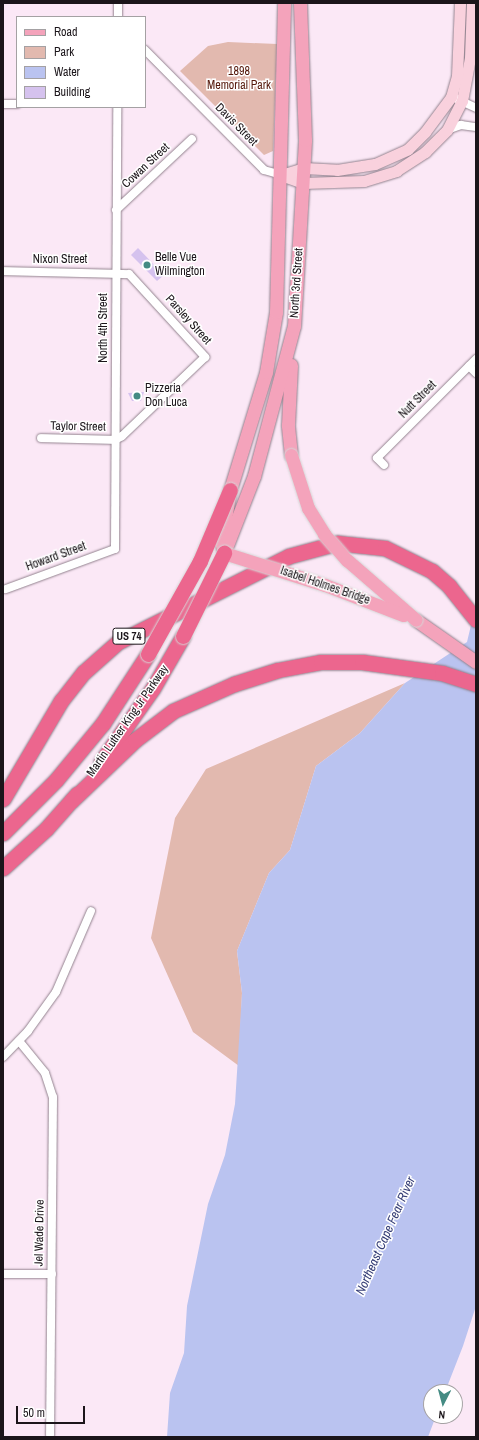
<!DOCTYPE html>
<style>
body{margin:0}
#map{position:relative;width:479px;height:1440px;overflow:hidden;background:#fbe8f6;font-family:"Archivo Narrow",sans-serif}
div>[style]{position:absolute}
.green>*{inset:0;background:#e2b9af}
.water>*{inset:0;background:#bac3f0}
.building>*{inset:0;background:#d5c2ee}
.roads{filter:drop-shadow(0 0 1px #93838f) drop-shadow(0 0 1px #93838f)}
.minor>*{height:8px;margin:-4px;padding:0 4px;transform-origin:4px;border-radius:4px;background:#fff}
.secondary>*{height:11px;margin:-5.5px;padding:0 5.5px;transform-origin:5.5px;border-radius:5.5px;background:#f9d1dd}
.primary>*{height:13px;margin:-6.5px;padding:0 6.5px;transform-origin:6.5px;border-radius:6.5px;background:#f4a3bb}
.motorway>*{height:15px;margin:-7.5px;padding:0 7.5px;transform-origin:7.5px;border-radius:7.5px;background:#ec668e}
.bridges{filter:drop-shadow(0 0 1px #d6d5d6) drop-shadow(0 0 1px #d6d5d6)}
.primary-bridge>*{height:13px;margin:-6.5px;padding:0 6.5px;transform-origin:6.5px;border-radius:6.5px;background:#f4a3bb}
.motorway-bridge>*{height:15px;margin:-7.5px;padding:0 7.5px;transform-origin:7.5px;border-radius:7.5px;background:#ec668e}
.dots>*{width:11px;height:11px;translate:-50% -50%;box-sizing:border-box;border:2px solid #fff;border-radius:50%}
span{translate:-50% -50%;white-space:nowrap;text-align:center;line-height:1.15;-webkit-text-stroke:3px #fff;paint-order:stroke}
.shield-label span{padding:1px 3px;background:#fff;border:1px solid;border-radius:3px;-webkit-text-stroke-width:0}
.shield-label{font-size:11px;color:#1b151a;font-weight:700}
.park-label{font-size:12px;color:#54170a}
.street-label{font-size:12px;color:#1b151a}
.poi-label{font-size:12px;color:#1b151a}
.left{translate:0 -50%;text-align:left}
.water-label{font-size:13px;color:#373f77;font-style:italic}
.frame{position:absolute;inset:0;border:4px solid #1b151a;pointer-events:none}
.legend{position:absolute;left:16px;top:16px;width:130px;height:92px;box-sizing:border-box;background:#fff;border:1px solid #a4a1a3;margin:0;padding:5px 7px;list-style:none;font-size:12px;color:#1b151a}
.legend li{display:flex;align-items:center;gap:8px;height:20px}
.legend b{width:20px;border:1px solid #a4a1a3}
.north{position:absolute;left:423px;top:1384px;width:40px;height:40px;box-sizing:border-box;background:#fff;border:1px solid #a4a1a3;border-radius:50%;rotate:186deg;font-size:11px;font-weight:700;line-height:16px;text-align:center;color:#1b151a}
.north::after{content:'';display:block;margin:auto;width:14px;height:18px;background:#448b83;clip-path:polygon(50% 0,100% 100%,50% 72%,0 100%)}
.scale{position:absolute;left:16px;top:1406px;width:69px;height:18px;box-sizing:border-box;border:2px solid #1b151a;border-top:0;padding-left:5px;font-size:12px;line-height:14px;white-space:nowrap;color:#1b151a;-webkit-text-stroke:3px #fff;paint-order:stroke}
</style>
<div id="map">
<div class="green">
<div style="clip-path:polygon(228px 42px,277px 44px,273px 151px,264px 155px,180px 71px,208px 46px)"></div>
<div style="clip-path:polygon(405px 683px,360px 733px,316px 766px,290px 850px,269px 873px,237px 951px,242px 993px,239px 1066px,193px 1032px,151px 938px,175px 818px,206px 769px)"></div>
</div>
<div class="water">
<div style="clip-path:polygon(476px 604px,476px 1306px,463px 1346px,445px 1392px,431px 1392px,431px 1416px,436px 1416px,428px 1437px,167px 1437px,170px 1393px,184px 1353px,187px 1306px,208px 1204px,225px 1155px,235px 1104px,242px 993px,237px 951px,269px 873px,290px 850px,316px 766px,360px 733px,405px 683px,467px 642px)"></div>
</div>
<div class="building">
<div style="clip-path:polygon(138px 248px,164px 275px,157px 281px,131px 255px)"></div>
<div style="clip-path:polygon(144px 392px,141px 401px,132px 401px,128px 393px)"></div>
</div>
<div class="roads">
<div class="minor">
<div style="left:118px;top:17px;width:14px;rotate:-90deg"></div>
<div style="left:145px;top:50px;width:169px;rotate:45.2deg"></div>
<div style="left:264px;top:170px;width:18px;rotate:16deg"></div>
<div style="left:457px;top:99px;width:21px;rotate:25deg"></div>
<div style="left:3px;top:104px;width:14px"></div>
<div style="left:447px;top:130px;width:15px;rotate:-20deg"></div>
<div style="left:461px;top:125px;width:15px;rotate:8deg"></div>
<div style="left:116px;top:210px;width:104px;rotate:-43.1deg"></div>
<div style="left:3px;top:271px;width:126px;rotate:1.4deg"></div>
<div style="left:129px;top:274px;width:113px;rotate:47.5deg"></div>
<div style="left:205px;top:357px;width:115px;rotate:136.4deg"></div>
<div style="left:122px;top:436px;width:8px;rotate:150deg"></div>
<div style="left:115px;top:440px;width:74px;rotate:-178.5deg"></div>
<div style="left:469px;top:366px;width:10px;rotate:45deg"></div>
<div style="left:384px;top:465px;width:10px;rotate:-135deg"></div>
<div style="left:377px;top:458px;width:140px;rotate:-45deg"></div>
<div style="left:6px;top:589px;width:116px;rotate:-20.2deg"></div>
<div style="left:115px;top:549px;width:442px;rotate:-89.7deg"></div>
<div style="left:19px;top:1041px;width:41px;rotate:50.9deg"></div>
<div style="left:45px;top:1073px;width:25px;rotate:72deg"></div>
<div style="left:53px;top:1097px;width:338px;rotate:90.5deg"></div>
<div style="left:3px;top:1057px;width:36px;rotate:-46deg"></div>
<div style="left:28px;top:1031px;width:48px;rotate:-54.3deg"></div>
<div style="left:56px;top:992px;width:88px;rotate:-66.6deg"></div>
<div style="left:3px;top:1274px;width:49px"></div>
</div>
<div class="secondary">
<div style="left:281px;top:175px;width:23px;rotate:20deg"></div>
<div style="left:303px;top:183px;width:61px;rotate:-1.9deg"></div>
<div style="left:364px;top:181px;width:34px;rotate:-17deg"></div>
<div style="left:396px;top:171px;width:35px;rotate:-33deg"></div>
<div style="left:425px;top:152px;width:31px;rotate:-45deg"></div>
<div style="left:447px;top:130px;width:33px;rotate:-63deg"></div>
<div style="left:462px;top:101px;width:44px;rotate:-79.5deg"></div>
<div style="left:470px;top:58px;width:55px;rotate:-87.9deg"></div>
<div style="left:281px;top:175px;width:24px;rotate:-17deg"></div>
<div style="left:304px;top:168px;width:33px;rotate:3deg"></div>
<div style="left:337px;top:170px;width:38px;rotate:-9deg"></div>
<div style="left:375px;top:164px;width:36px;rotate:-24deg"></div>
<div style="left:408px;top:149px;width:24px;rotate:-45deg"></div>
<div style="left:425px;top:132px;width:44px;rotate:-53.4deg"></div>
<div style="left:451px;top:97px;width:22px;rotate:-74deg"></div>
<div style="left:457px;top:76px;width:73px;rotate:-87.6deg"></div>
</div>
<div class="primary">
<div style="left:291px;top:455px;width:30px;rotate:-96deg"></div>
<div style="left:288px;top:425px;width:60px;rotate:-87.1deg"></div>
<div style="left:224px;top:552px;width:10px;rotate:-107deg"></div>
<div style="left:221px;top:542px;width:53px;rotate:-80.2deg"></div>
<div style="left:230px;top:490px;width:123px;rotate:-73deg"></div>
<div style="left:266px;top:372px;width:61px;rotate:-80.5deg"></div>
<div style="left:276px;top:312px;width:309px;rotate:-88.5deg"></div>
<div style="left:224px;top:553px;width:83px;rotate:-68.7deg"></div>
<div style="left:254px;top:476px;width:155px;rotate:-75.1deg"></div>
<div style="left:294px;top:326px;width:186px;rotate:-86.6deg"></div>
<div style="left:305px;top:140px;width:137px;rotate:-92.1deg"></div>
<div style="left:416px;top:620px;width:73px;rotate:35deg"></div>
</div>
<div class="motorway">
<div style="left:101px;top:762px;width:90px;rotate:-54.9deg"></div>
<div style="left:153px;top:688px;width:60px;rotate:-60deg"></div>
<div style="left:3px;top:799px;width:114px;rotate:-59.4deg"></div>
<div style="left:61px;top:701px;width:37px;rotate:-52deg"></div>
<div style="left:84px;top:672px;width:45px;rotate:-41.4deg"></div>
<div style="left:118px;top:642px;width:191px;rotate:-26.7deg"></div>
<div style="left:289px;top:556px;width:50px;rotate:-15.2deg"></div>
<div style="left:337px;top:543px;width:48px;rotate:5.9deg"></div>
<div style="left:385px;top:548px;width:52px;rotate:26.1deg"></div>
<div style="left:432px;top:571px;width:23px;rotate:41deg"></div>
<div style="left:449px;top:586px;width:43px;rotate:51.5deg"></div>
<div style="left:71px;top:801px;width:88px;rotate:-43.6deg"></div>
<div style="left:135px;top:740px;width:48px;rotate:-37.3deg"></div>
<div style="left:173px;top:711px;width:67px;rotate:-23.9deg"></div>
<div style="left:234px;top:684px;width:46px;rotate:-17.7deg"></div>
<div style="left:278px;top:670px;width:44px;rotate:-10.5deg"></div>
<div style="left:321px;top:662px;width:41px"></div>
<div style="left:362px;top:662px;width:81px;rotate:7.8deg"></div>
<div style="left:442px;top:673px;width:36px;rotate:18deg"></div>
<div style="left:3px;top:833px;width:75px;rotate:-45deg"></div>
<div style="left:56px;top:780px;width:74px;rotate:-50.5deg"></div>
<div style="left:103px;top:723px;width:82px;rotate:-56.9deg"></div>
<div style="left:3px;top:868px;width:58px;rotate:-42.2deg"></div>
<div style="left:46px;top:829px;width:47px;rotate:-48.5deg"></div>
</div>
</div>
<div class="bridges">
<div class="primary-bridge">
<div style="left:291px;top:455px;width:56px;rotate:72.2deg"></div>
<div style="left:308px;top:508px;width:31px;rotate:58deg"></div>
<div style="left:324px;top:534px;width:35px;rotate:49deg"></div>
<div style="left:347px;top:560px;width:91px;rotate:41deg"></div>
<div style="left:224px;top:553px;width:106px;rotate:17.6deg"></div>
<div style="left:325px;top:585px;width:84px;rotate:21deg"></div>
</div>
<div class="motorway-bridge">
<div style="left:183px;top:636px;width:93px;rotate:-63.7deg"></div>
<div style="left:148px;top:654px;width:107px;rotate:-60.8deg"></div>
<div style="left:200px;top:561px;width:77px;rotate:-67.1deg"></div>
</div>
</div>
<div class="dots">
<div style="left:147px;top:265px;background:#448b83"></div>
<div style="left:137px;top:396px;background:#448b83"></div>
</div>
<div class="shield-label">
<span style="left:129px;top:636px">US 74</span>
</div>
<div class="park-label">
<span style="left:239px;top:79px">1898<br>Memorial Park</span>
</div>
<div class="street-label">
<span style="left:236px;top:125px;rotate:45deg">Davis Street</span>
<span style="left:146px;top:166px;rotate:-43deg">Cowan Street</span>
<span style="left:60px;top:260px">Nixon Street</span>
<span style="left:297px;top:283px;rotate:-86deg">North 3rd Street</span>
<span style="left:188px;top:320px;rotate:48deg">Parsley Street</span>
<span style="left:104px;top:328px;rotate:-90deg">North 4th Street</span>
<span style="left:418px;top:400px;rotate:-45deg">Nutt Street</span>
<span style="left:78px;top:427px;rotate:1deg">Taylor Street</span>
<span style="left:56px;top:557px;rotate:-20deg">Howard Street</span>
<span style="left:325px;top:586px;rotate:19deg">Isabel Holmes Bridge</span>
<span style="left:128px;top:721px;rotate:-55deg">Martin Luther King Jr Parkway</span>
<span style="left:40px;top:1233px;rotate:-89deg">Jel Wade Drive</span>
</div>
<div class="poi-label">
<span class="left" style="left:155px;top:265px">Belle Vue<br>Wilmington</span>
<span class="left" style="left:145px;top:396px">Pizzeria<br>Don Luca</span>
</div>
<div class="water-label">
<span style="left:386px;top:1236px;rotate:-66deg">Northeast Cape Fear River</span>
</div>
<div class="frame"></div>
<ul class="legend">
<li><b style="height:5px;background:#f4a3bb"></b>Road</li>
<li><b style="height:11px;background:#e2b9af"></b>Park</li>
<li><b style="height:11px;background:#bac3f0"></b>Water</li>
<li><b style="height:11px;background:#d5c2ee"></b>Building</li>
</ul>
<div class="north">N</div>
<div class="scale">50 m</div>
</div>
